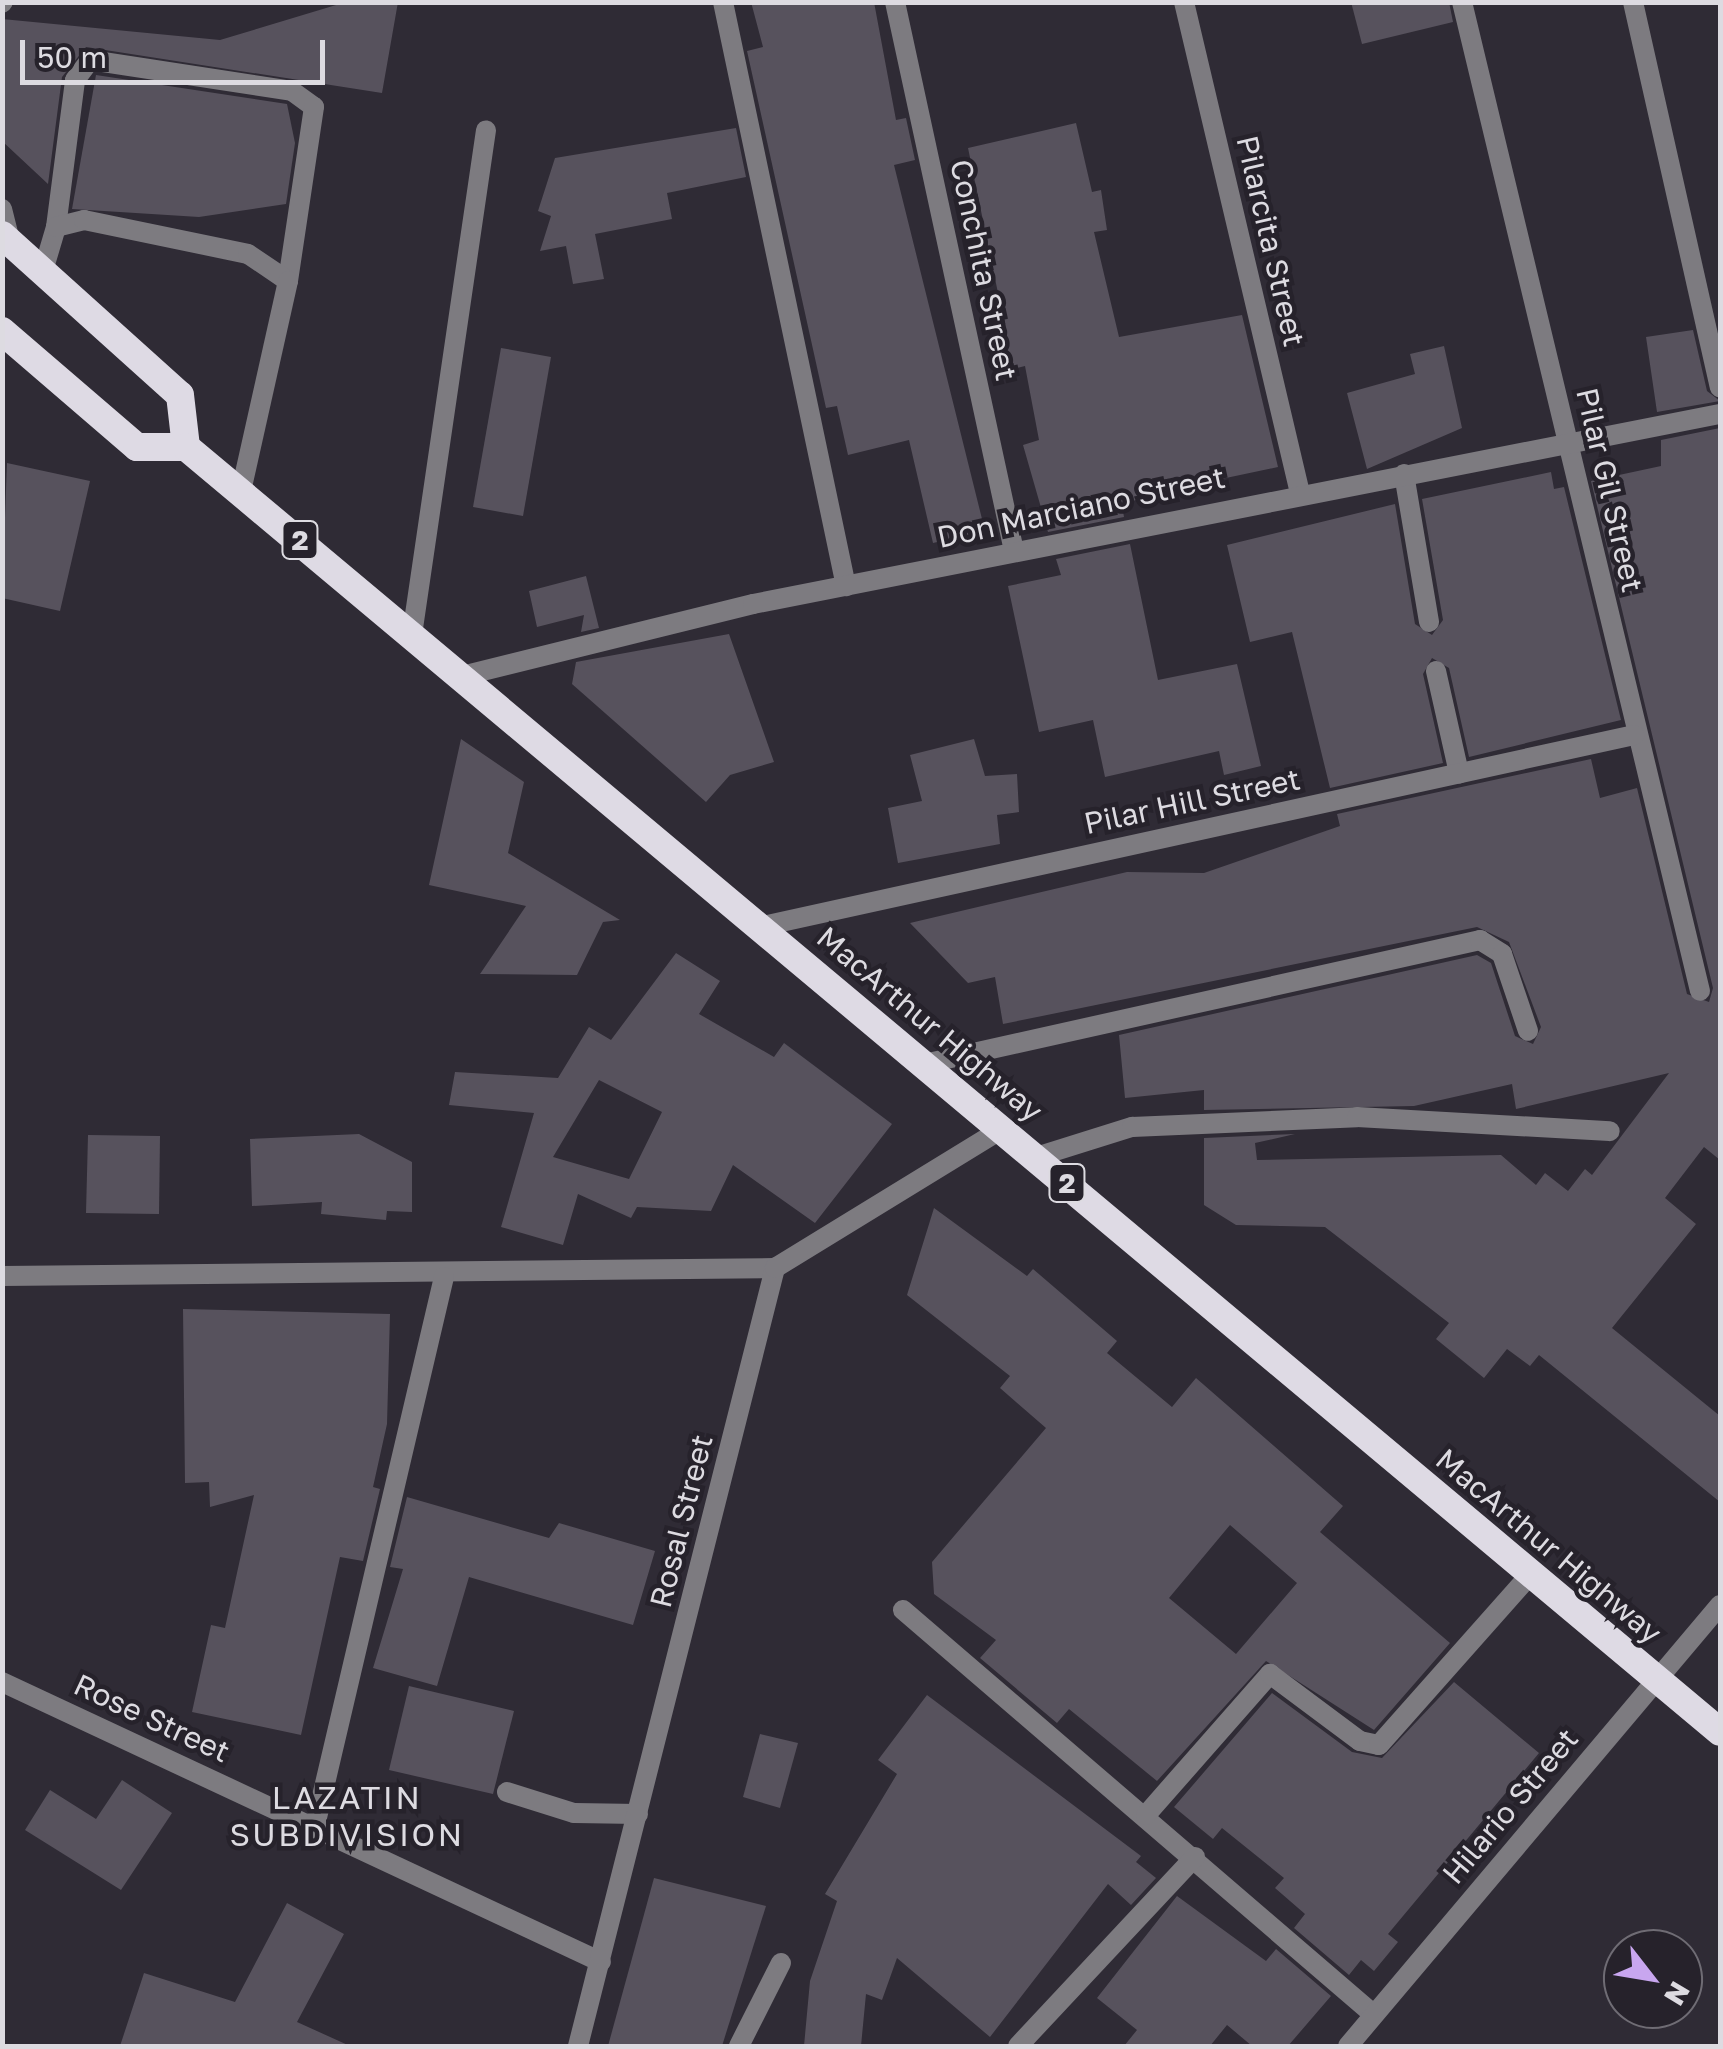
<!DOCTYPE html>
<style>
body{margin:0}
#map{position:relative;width:1723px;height:2049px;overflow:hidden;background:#2f2b35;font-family:"Golos Text",sans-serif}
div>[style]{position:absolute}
.building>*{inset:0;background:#57525d}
.service>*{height:20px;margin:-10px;padding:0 10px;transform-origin:10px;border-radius:10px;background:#7d7b80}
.minor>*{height:20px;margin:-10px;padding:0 10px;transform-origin:10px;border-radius:10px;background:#7d7b80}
.trunk>*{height:28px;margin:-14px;padding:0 14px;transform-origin:14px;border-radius:14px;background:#dedae4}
span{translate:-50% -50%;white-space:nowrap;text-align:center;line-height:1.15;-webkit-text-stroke:9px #26222b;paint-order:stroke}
.shield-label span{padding:2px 8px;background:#26222b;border:2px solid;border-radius:8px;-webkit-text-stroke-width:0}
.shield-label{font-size:28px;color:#dddbe1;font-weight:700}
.street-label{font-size:30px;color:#dddbe1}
.neighbourhood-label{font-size:32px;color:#dddbe1;letter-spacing:2.5px}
.frame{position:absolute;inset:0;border:5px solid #dddbe1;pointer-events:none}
.north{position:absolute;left:1603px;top:1929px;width:100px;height:100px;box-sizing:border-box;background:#26222b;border:2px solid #6f6c74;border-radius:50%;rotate:121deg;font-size:28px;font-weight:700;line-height:40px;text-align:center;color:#dddbe1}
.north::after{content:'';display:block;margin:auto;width:35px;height:45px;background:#c8a6ef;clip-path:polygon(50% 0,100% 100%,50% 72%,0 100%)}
.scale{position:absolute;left:20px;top:40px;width:305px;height:45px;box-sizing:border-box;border:5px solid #dddbe1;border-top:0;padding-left:12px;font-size:30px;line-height:35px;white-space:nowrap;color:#dddbe1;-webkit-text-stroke:8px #26222b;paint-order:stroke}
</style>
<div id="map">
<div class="building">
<div style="clip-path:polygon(346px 2px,398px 2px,382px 93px,86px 47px,62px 77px,48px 184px,2px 141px,2px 19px,220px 40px)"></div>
<div style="clip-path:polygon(751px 2px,874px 2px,896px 120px,906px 118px,915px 160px,894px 165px,985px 531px,933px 543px,909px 440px,848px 455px,837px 406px,826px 408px,747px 51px,763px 47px)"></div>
<div style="clip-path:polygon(1351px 2px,1449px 2px,1453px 22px,1362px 44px)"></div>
<div style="clip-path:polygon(96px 75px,287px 104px,295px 143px,286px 204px,199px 217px,72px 209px)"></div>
<div style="clip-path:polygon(1076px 123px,1092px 192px,1101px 190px,1107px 230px,1094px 232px,1119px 337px,1242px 315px,1278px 467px,1155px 493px,1122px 505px,1124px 517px,1048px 532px,1023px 445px,1039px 440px,1025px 366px,1002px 372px,981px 297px,998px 293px,968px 148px)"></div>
<div style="clip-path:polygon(736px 128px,746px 177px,667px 193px,672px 219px,595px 234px,604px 279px,573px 284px,566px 246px,540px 251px,551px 216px,538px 211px,555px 158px)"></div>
<div style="clip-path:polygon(1693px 330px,1707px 391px,1720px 401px,1657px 412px,1646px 337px)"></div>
<div style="clip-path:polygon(1444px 346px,1462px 428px,1367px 469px,1347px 393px,1415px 374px,1410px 354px)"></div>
<div style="clip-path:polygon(501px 348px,551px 357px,523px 516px,473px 507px)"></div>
<div style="clip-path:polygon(1720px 428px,1720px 1160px,1704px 1147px,1665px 1198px,1696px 1224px,1612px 1328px,1720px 1416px,1720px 1502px,1539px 1355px,1530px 1366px,1507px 1349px,1484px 1378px,1436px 1339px,1449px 1323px,1325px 1227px,1236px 1225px,1204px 1205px,1204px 1138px,1295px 1134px,1255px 1143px,1257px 1160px,1501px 1155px,1536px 1185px,1545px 1173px,1568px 1191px,1585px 1169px,1592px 1175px,1669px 1073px,1516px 1109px,1512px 1084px,1414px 1106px,1204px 1110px,1204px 1090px,1125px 1098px,1119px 1035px,1477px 955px,1491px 963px,1515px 1036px,1533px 1044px,1541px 1027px,1509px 942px,1477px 927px,1003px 1024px,995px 977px,968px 983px,910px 923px,1127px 872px,1204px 873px,1340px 826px,1337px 814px,1591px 759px,1600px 798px,1637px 788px,1687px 994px,1709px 1002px,1713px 988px,1591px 481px,1661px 466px,1661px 440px)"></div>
<div style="clip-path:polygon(7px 463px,90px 481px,60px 611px,2px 598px)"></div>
<div style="clip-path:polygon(1551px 472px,1554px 489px,1564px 487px,1621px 720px,1469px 757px,1449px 668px,1432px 658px,1423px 674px,1443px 763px,1330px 788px,1292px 632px,1250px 642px,1227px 545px,1395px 504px,1415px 624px,1432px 635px,1443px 620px,1422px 499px)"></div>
<div style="clip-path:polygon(1130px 544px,1158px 680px,1237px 664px,1261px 766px,1224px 775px,1219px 751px,1105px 777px,1093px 720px,1039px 732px,1008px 586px,1061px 575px,1056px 559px)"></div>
<div style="clip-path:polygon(586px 576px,599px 628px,581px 632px,584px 615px,537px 627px,529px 591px)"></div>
<div style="clip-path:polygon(729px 634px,774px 762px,730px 775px,706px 802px,572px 684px,576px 662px)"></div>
<div style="clip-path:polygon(461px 739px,524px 782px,508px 853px,620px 920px,603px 922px,577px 975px,480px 974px,526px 906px,429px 885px)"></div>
<div style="clip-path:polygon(974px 739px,985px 776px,1017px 774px,1019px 812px,997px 815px,1000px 844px,898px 863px,888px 808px,922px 801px,910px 755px)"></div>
<div style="clip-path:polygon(evenodd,676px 953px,720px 981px,699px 1014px,774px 1057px,784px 1043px,892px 1124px,815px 1223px,733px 1165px,711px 1211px,637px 1207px,631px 1218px,578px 1194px,563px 1245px,501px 1227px,534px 1113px,449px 1105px,455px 1072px,558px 1078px,589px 1027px,611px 1040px,676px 953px,599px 1080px,662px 1112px,629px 1179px,553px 1157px,599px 1080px)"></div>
<div style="clip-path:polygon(359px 1134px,412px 1162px,412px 1212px,387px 1211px,386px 1220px,321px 1214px,322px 1202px,252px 1206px,250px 1139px)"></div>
<div style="clip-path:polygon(88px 1135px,160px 1136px,159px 1214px,86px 1213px)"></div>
<div style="clip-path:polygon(evenodd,934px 1208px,1027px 1276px,1033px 1269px,1117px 1341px,1107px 1353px,1172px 1407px,1196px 1378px,1343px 1506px,1320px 1532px,1450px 1643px,1374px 1730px,1266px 1661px,1157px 1781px,1069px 1709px,1057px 1723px,980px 1658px,996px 1640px,934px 1594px,932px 1562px,1046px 1428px,1000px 1388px,1010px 1376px,907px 1295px,934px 1208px,1230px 1525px,1297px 1583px,1236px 1654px,1169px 1598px,1230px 1525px)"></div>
<div style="clip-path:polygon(183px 1309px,390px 1314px,387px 1424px,373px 1487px,380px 1489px,363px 1561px,340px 1557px,301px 1735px,192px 1712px,211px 1625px,225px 1628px,254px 1495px,210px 1507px,209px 1482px,185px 1483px)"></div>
<div style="clip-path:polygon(407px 1497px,549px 1538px,559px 1523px,655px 1551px,633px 1625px,469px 1577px,437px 1686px,373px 1668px,403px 1569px,390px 1567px)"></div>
<div style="clip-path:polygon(1454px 1682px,1539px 1753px,1388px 1934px,1398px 1942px,1374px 1971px,1361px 1960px,1349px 1975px,1294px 1928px,1305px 1914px,1275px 1888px,1284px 1878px,1222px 1828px,1213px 1839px,1174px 1807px,1272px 1693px,1352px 1752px,1382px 1758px)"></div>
<div style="clip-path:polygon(409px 1686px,514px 1711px,493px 1794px,389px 1770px)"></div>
<div style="clip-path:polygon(927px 1695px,1141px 1856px,1136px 1862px,1156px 1878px,1131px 1905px,1108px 1884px,990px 2037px,897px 1958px,882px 2000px,866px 1994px,861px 2046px,804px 2046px,810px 1981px,837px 1901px,825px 1894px,897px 1774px,878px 1760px)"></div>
<div style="clip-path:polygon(760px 1734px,798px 1743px,780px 1808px,743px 1797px)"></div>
<div style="clip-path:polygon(122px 1780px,172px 1813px,121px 1890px,25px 1830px,50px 1790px,96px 1819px)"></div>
<div style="clip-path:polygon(654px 1878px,766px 1906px,722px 2046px,608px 2046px)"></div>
<div style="clip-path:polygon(1177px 1896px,1266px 1961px,1276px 1949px,1331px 1996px,1288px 2046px,1252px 2046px,1227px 2025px,1210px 2046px,1124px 2046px,1137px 2030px,1097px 1998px)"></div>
<div style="clip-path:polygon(287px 1903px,344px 1934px,297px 2022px,350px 2046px,120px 2046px,144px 1973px,235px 2002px)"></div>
</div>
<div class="service">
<div style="left:723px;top:2px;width:597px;rotate:78.11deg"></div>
<div style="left:2px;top:3px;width:1px;rotate:-45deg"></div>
<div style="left:2px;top:209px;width:33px;rotate:76deg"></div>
<div style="left:56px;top:227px;width:148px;rotate:-82.6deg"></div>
<div style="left:75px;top:80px;width:25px;rotate:-53deg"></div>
<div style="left:90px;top:60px;width:204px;rotate:8.7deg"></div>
<div style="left:292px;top:91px;width:27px;rotate:36deg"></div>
<div style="left:314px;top:107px;width:176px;rotate:98.5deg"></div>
<div style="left:43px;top:271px;width:46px;rotate:-73.5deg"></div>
<div style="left:56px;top:227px;width:29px;rotate:-14deg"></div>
<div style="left:84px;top:220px;width:167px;rotate:11.7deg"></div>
<div style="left:248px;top:254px;width:48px;rotate:34deg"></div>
<div style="left:288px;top:281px;width:216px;rotate:102.6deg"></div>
<div style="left:1404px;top:474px;width:150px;rotate:80.4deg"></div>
<div style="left:412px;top:635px;width:510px;rotate:-81.66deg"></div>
<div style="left:1436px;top:671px;width:105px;rotate:77.3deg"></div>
<div style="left:1036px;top:1157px;width:101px;rotate:-17.4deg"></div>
<div style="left:1132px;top:1127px;width:225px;rotate:-2.5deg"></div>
<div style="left:1357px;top:1117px;width:253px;rotate:3.2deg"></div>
<div style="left:507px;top:1792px;width:70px;rotate:17.4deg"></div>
<div style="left:574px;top:1813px;width:64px;rotate:0.9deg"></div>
</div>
<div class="minor">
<div style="left:895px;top:2px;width:562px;rotate:77.77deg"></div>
<div style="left:1184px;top:2px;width:505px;rotate:76.71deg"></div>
<div style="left:1462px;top:2px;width:1017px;rotate:76.47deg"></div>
<div style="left:1633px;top:2px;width:395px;rotate:77.3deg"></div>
<div style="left:458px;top:677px;width:304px;rotate:-13.9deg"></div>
<div style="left:753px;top:604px;width:985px;rotate:-11.12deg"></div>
<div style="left:763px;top:926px;width:892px;rotate:-12.37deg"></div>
<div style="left:924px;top:1064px;width:570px;rotate:-12.57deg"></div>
<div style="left:1480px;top:940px;width:26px;rotate:32deg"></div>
<div style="left:1502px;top:954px;width:81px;rotate:71.3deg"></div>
<div style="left:2px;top:1276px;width:773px;rotate:-0.59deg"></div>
<div style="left:903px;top:1610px;width:620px;rotate:40.68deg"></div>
<div style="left:2px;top:1682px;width:661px;rotate:25.05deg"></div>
<div style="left:1146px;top:1815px;width:188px;rotate:-48.7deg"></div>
<div style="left:1270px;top:1674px;width:112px;rotate:36.7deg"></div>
<div style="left:1360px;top:1741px;width:19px;rotate:12deg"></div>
<div style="left:1379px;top:1745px;width:229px;rotate:-48.4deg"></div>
<div style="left:315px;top:1826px;width:564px;rotate:-76.78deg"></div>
<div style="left:578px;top:2046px;width:803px;rotate:-75.79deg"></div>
<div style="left:775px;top:1268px;width:266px;rotate:-31.5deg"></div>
<div style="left:739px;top:2046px;width:93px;rotate:-63.2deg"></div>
<div style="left:1018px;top:2046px;width:259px;rotate:-46.9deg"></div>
<div style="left:1348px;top:2046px;width:577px;rotate:-49.85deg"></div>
</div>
<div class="trunk">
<div style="left:2px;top:235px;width:239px;rotate:42deg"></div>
<div style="left:180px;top:395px;width:52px;rotate:83.4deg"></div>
<div style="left:2px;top:331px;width:178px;rotate:40.7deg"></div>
<div style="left:137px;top:447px;width:49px"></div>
<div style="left:186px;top:447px;width:2001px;rotate:39.95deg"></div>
</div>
<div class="shield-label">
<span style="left:300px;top:540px">2</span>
<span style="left:1067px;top:1183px">2</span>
</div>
<div class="street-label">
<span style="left:1271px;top:241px;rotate:77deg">Pilarcita Street</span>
<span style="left:984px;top:270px;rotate:78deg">Conchita Street</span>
<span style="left:1610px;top:490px;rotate:77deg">Pilar Gil Street</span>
<span style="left:1081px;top:507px;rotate:-12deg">Don Marciano Street</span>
<span style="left:1192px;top:801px;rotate:-12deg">Pilar Hill Street</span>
<span style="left:930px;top:1024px;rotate:40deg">MacArthur Highway</span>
<span style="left:681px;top:1521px;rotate:-76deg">Rosal Street</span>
<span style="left:1549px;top:1546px;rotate:40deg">MacArthur Highway</span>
<span style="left:152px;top:1718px;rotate:25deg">Rose Street</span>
<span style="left:1510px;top:1806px;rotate:-50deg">Hilario Street</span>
</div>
<div class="neighbourhood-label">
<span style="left:347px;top:1816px">LAZATIN<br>SUBDIVISION</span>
</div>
<div class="frame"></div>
<div class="north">N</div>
<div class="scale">50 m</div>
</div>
